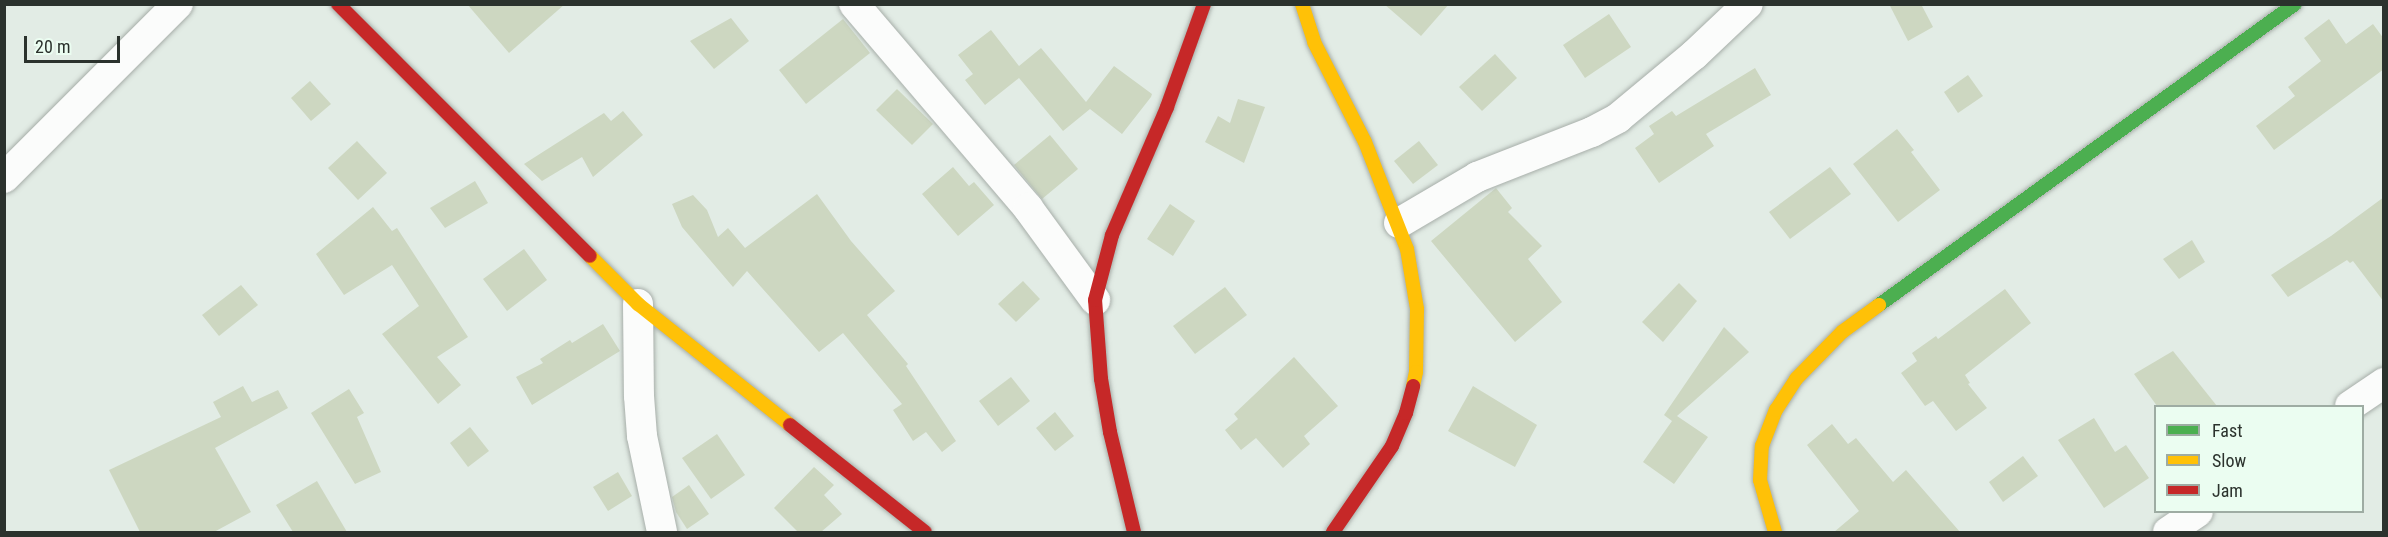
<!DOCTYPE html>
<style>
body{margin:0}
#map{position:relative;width:2388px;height:537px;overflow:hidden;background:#e2ece5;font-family:"Roboto Condensed",sans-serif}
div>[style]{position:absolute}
.building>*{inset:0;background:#cdd7c1}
.roads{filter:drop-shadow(0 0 2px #a7aea9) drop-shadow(0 0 2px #a7aea9)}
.street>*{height:30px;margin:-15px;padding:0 15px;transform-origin:15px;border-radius:15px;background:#fbfcfb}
.fast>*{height:14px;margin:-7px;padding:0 7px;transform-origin:7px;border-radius:7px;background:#4caf50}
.slow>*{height:14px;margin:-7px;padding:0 7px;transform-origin:7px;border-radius:7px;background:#ffc107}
.jam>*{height:14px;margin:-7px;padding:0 7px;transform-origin:7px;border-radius:7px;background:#c62828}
span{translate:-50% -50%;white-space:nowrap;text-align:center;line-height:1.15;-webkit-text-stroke:4.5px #ebfdf1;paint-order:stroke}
.frame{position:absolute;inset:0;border:6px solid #2b322d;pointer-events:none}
.legend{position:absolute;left:2154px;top:405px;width:210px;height:108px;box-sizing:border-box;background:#ebfdf1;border:2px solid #9eaca3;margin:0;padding:8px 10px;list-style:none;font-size:18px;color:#2b322d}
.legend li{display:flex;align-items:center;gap:12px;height:30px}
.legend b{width:30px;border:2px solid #9eaca3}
.scale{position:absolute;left:24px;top:36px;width:96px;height:27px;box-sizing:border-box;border:3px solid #2b322d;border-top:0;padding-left:8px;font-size:18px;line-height:21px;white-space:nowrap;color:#2b322d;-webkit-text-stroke:4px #ebfdf1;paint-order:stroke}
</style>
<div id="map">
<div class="building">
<div style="clip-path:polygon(467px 4px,565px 4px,509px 53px)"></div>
<div style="clip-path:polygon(1384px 4px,1449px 4px,1421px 36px)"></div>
<div style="clip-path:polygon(1889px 4px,1921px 4px,1933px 27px,1908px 41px)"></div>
<div style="clip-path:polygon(1609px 14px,1631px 47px,1585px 78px,1563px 45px)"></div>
<div style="clip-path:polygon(731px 18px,749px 41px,714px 69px,690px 41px)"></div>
<div style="clip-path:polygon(843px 19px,870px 53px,806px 104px,779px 70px)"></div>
<div style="clip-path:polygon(2329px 19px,2346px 44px,2373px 24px,2384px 39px,2384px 69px,2274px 150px,2256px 126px,2295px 96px,2288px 87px,2321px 61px,2304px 38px)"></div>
<div style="clip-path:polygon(991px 30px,1019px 66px,1041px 48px,1086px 102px,1114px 66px,1152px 94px,1151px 97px,1122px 134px,1090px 109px,1063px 131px,1019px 78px,985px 105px,965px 80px,973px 74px,958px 55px)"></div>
<div style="clip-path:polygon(1495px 54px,1517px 78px,1482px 111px,1459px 87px)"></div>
<div style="clip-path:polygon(1755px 68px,1771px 95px,1706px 134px,1714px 146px,1659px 183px,1635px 148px,1654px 134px,1649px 126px,1672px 111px,1676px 116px)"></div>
<div style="clip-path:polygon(1968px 75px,1983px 96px,1958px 113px,1944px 92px)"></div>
<div style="clip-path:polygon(310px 81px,331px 104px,311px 121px,291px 98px)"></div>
<div style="clip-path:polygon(897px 89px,933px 124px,912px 145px,876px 110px)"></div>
<div style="clip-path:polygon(1238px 99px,1265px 107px,1244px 163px,1205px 142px,1218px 116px,1230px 123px)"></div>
<div style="clip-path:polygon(623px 111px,643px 135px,593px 177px,582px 157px,542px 181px,524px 164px,604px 113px,611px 121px)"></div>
<div style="clip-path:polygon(1897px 129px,1914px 150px,1911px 152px,1940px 190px,1898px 222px,1853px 164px)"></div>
<div style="clip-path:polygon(1050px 135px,1078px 169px,1042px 199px,1014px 165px)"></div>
<div style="clip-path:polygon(357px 141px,387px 173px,358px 200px,328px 168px)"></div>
<div style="clip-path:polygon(1419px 141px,1438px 165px,1413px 184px,1394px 161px)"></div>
<div style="clip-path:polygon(953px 167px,969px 186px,974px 182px,994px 205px,958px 236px,922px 194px)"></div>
<div style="clip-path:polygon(1830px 167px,1851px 194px,1790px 239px,1769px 212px)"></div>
<div style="clip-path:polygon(475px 181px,488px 203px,445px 228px,430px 208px)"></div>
<div style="clip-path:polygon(1496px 188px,1512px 208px,1508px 212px,1542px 246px,1528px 259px,1562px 302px,1515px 342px,1431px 241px)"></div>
<div style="clip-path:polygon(817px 194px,851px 241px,895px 291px,867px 315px,908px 364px,906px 366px,956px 441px,942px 452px,926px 432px,913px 441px,893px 410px,902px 404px,843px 333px,819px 352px,747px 271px,733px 287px,682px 227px,672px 204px,693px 195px,707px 210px,718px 237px,728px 228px,745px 248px)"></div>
<div style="clip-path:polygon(2384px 197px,2384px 302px,2353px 261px,2350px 263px,2347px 260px,2288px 297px,2271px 275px,2331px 236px)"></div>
<div style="clip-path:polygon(1170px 204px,1195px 221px,1173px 256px,1147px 239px)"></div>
<div style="clip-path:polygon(373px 207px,392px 231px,397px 228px,468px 337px,437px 357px,461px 385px,438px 404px,382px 334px,419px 306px,392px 265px,344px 295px,316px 254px)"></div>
<div style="clip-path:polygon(2192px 240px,2205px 262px,2179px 279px,2163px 259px)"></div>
<div style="clip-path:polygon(524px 249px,547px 280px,507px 311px,483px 279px)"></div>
<div style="clip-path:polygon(1023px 281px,1040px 299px,1016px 322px,998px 304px)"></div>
<div style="clip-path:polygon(1679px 283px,1697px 301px,1663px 342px,1642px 322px)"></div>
<div style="clip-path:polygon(241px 285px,258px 305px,219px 336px,202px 315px)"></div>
<div style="clip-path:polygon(1225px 287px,1247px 315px,1195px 354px,1173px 326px)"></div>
<div style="clip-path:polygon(2005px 289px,2031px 323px,1965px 375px,1970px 383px,1968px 384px,1987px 408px,1956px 431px,1933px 401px,1925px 406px,1901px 373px,1917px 361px,1912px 353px,1936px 336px,1938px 339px)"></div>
<div style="clip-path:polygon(603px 324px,620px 351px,532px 405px,516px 377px,543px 363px,540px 359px,570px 340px,572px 343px)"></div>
<div style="clip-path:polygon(1724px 327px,1749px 352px,1677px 416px,1708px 437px,1674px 484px,1643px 462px,1672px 421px,1664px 415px)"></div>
<div style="clip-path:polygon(2173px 351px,2217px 406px,2157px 406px,2134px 374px)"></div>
<div style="clip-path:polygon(1294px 357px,1338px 406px,1304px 436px,1310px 444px,1283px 468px,1256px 438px,1241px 450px,1225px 430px,1238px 419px,1234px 414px)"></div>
<div style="clip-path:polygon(1011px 377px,1030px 401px,998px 426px,979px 401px)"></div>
<div style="clip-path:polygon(243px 386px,252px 402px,278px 390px,288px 408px,215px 448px,251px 512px,214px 532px,140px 532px,109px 470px,221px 417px,213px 402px)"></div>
<div style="clip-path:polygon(1473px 386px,1537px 425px,1515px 467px,1448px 431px)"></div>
<div style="clip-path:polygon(349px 389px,364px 413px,357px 417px,381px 472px,355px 484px,311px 413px)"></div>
<div style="clip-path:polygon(1055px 412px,1074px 436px,1055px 451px,1036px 428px)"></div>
<div style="clip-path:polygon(2094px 418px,2115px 452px,2126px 445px,2149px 478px,2104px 508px,2058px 440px)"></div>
<div style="clip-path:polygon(1832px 424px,1848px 444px,1856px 438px,1893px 482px,1906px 470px,1960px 532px,1834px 532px,1859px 511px,1807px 445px)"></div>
<div style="clip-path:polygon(470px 427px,489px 451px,468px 467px,450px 443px)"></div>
<div style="clip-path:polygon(717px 434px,745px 475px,711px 499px,682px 458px)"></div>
<div style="clip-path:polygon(2023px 456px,2038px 476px,2003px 502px,1989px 482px)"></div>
<div style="clip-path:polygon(814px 467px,834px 485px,824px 495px,842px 514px,821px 532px,798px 532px,774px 508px)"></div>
<div style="clip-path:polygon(618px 472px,632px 496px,608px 511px,593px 487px)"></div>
<div style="clip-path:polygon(317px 481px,347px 532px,293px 532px,276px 505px)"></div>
<div style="clip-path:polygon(689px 485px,709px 514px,687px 529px,676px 512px,672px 497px)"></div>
</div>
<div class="roads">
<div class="street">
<div style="left:854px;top:4px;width:268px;rotate:49.5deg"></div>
<div style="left:1028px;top:208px;width:114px;rotate:53.9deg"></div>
<div style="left:4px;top:178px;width:246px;rotate:-45deg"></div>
<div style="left:1399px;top:223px;width:91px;rotate:-30.5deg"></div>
<div style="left:1477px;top:177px;width:123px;rotate:-21.4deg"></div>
<div style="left:1592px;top:132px;width:30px;rotate:-28deg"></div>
<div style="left:1618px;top:118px;width:99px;rotate:-39.7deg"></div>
<div style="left:1694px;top:55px;width:74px;rotate:-43.4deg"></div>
<div style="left:638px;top:304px;width:92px;rotate:89.4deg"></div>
<div style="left:639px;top:396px;width:40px;rotate:85.7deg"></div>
<div style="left:642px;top:436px;width:98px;rotate:78.2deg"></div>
<div style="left:2350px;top:406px;width:41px;rotate:-34.1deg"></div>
<div style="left:2168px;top:532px;width:36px;rotate:-34deg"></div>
</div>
<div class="fast">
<div style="left:1879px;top:305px;width:513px;rotate:-35.89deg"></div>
</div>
<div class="slow">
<div style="left:1302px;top:4px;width:40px;rotate:72deg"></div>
<div style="left:1314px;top:42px;width:112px;rotate:63deg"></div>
<div style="left:1365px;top:142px;width:115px;rotate:68.6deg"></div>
<div style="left:1407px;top:249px;width:61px;rotate:80.5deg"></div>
<div style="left:1417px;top:309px;width:63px;rotate:90.9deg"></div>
<div style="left:1416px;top:372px;width:14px;rotate:102deg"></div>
<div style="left:590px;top:256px;width:68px;rotate:45deg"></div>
<div style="left:638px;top:304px;width:194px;rotate:38.5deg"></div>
<div style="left:1775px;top:532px;width:54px;rotate:-106.1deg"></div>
<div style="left:1760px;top:480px;width:34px;rotate:-87deg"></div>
<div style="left:1762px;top:446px;width:39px;rotate:-69deg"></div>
<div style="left:1776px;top:410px;width:37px;rotate:-57deg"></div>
<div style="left:1796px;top:379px;width:66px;rotate:-45.6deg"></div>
<div style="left:1842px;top:332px;width:46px;rotate:-36.1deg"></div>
</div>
<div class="jam">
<div style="left:338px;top:4px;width:356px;rotate:45deg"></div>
<div style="left:790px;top:425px;width:172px;rotate:38.4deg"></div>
<div style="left:1134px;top:532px;width:103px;rotate:-103.5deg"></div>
<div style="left:1110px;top:432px;width:54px;rotate:-99.6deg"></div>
<div style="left:1101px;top:379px;width:79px;rotate:-94.3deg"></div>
<div style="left:1095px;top:300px;width:67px;rotate:-75.3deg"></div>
<div style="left:1112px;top:235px;width:139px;rotate:-66.7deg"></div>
<div style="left:1167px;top:107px;width:109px;rotate:-70.2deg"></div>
<div style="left:1333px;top:532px;width:104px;rotate:-55.5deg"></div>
<div style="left:1392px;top:446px;width:36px;rotate:-67deg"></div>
<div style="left:1406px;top:413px;width:28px;rotate:-75deg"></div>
</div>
</div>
<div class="frame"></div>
<ul class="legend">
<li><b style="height:8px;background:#4caf50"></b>Fast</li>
<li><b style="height:8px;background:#ffc107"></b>Slow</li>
<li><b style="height:8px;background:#c62828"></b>Jam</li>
</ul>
<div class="scale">20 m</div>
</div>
